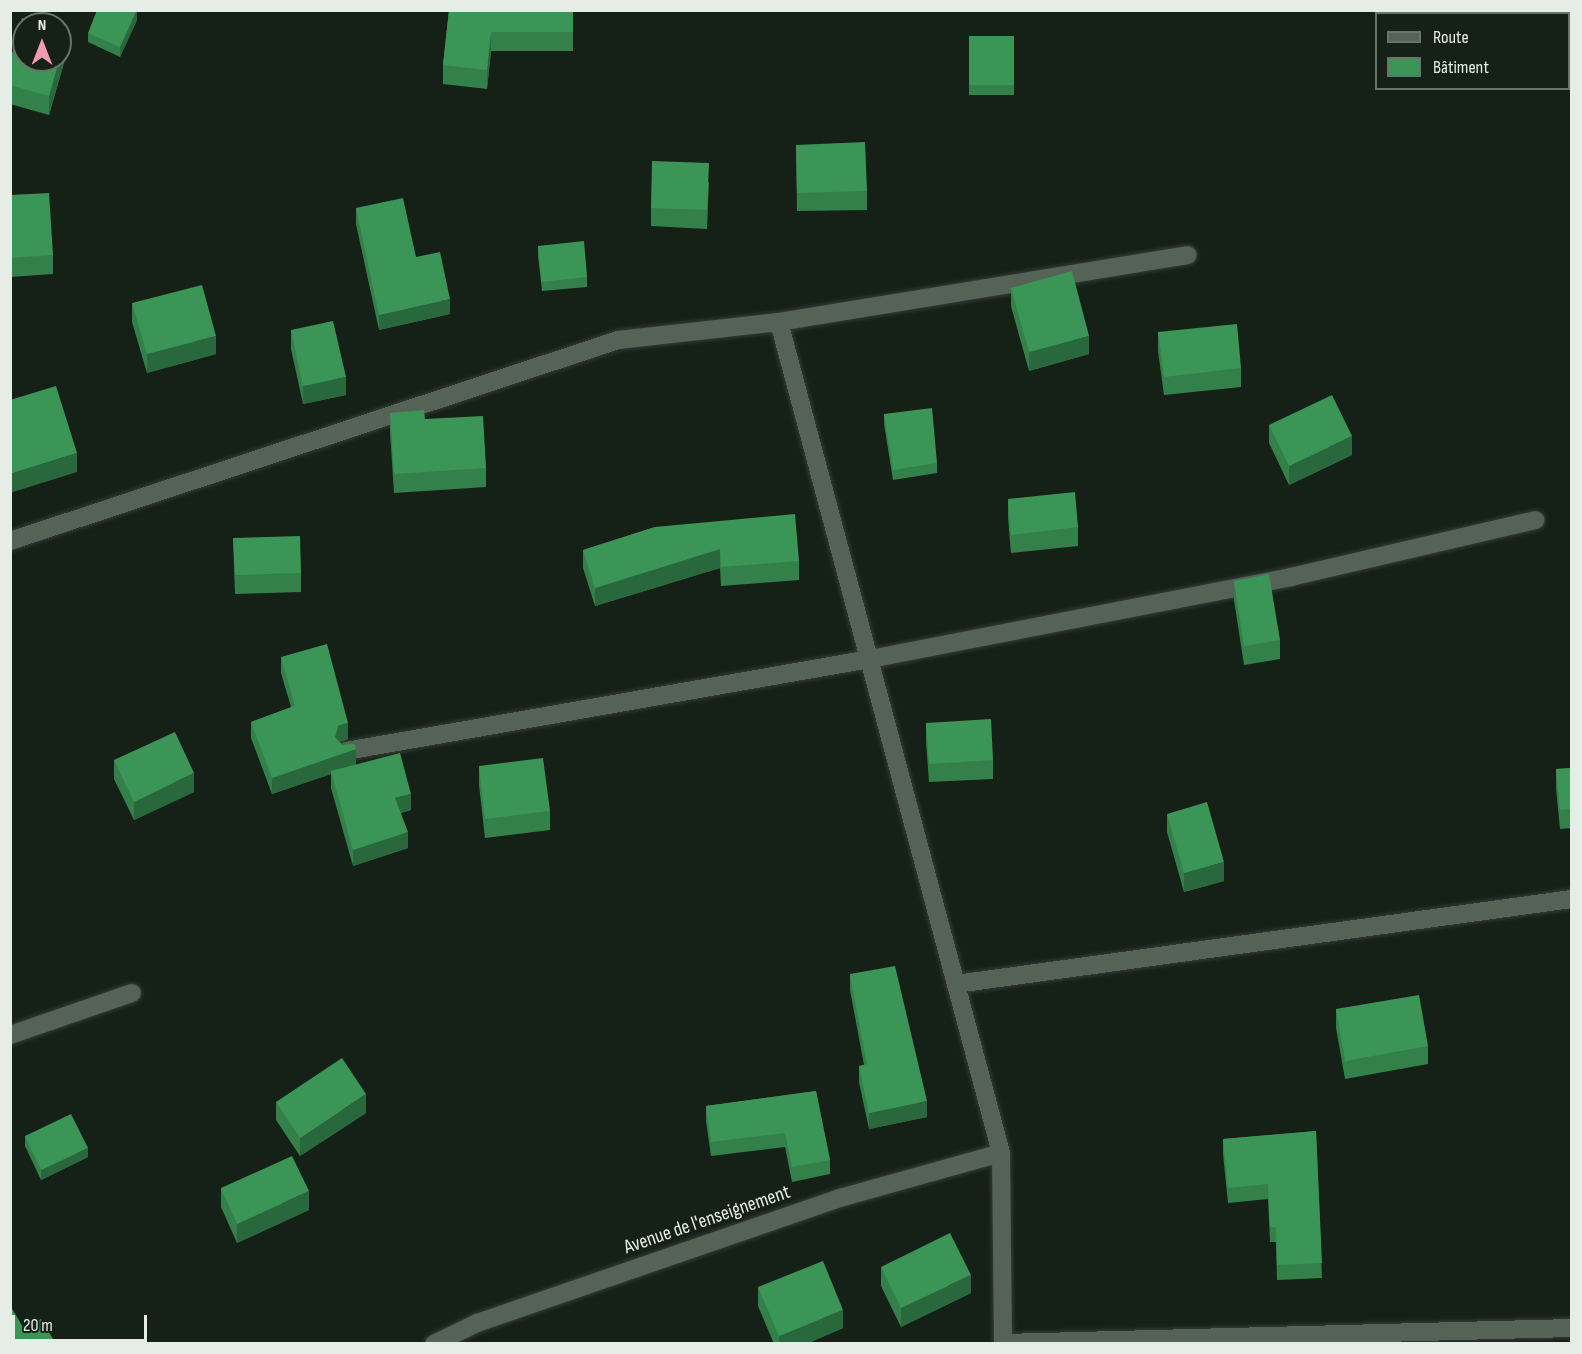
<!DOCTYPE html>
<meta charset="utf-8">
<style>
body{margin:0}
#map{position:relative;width:1582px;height:1354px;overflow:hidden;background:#152117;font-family:"Sofia Sans Condensed",sans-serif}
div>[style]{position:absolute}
.roads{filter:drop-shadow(0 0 2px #343c36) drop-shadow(0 0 2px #343c36)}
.minor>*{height:18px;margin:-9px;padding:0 9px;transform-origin:9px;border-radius:9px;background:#556357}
.wall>*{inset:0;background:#33804a}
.shaded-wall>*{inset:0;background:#29683c}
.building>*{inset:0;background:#3b9556}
span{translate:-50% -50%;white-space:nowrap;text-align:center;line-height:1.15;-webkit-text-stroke:4.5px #152117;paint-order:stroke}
.street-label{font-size:20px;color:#e5ede6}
.frame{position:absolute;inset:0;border:12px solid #e5ede6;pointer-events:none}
.legend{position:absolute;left:1375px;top:12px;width:195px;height:78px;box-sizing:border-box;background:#152117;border:2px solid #68736a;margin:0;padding:8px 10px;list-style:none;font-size:18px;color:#e5ede6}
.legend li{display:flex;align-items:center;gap:12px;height:30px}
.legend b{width:30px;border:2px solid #68736a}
.north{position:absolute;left:12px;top:12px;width:60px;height:60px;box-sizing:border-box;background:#152117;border:2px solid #68736a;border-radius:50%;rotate:0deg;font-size:16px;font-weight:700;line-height:24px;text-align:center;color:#e5ede6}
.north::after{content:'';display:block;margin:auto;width:21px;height:27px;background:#f19ab4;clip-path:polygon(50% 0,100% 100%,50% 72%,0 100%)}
.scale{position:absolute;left:12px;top:1315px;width:135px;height:27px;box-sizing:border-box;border:3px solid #e5ede6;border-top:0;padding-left:8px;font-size:18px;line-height:21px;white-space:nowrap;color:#e5ede6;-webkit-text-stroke:4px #152117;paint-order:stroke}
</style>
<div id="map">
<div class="roads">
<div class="minor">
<div style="left:779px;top:322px;width:860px;rotate:75.04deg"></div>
<div style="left:1001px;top:1153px;width:191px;rotate:89.4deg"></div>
<div style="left:10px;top:541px;width:640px;rotate:-18.29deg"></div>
<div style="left:618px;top:340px;width:162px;rotate:-6.4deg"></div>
<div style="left:779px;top:322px;width:414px;rotate:-9.3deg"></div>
<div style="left:346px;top:751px;width:532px;rotate:-9.96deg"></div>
<div style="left:870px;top:659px;width:429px;rotate:-11deg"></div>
<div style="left:1291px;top:577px;width:251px;rotate:-13.1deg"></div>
<div style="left:956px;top:984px;width:622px;rotate:-7.86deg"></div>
<div style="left:10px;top:1035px;width:129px;rotate:-19deg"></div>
<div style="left:1003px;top:1343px;width:569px;rotate:-1.51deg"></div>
<div style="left:434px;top:1344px;width:48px;rotate:-26deg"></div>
<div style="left:477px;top:1323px;width:384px;rotate:-19deg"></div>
<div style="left:840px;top:1198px;width:167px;rotate:-15.6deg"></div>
</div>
</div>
<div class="wall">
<div style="clip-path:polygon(449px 10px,573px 10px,573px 51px,491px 51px,487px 89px,443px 84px,443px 65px)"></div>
<div style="clip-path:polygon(137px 20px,120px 57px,88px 42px,88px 33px)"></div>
<div style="clip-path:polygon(969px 36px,1014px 36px,1014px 95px,969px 95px)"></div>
<div style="clip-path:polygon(68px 49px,49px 115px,10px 104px,10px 61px)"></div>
<div style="clip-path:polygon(796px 145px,867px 191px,867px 210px,797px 211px)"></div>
<div style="clip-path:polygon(709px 182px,707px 229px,651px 226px,651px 208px)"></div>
<div style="clip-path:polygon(10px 195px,53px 255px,53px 274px,10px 277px)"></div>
<div style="clip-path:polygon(356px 208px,416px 257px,450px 314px,379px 330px,356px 224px)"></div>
<div style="clip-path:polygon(538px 246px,587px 277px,587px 287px,542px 291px,538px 256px)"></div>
<div style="clip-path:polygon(1011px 288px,1089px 354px,1029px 371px,1011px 306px)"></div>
<div style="clip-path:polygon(132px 303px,216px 354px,147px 373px,132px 322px)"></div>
<div style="clip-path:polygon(291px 330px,346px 395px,303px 404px,291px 349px)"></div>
<div style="clip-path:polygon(1158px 332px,1241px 368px,1241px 387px,1164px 395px,1158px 351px)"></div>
<div style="clip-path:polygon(390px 413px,425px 419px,486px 468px,486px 487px,394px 493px,390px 432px)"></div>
<div style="clip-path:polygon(884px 414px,937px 463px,937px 473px,893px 480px,884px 424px)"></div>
<div style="clip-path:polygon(1269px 425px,1352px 455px,1289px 485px,1269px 443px)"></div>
<div style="clip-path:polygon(1008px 499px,1078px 527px,1078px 546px,1011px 553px,1008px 518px)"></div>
<div style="clip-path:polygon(655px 527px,799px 561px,799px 580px,721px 586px,720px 568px,595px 606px,583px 568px,583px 550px)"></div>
<div style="clip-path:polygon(233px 538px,301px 573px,301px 592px,235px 594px)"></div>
<div style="clip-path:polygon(1234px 581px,1280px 640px,1280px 659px,1244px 665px,1234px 600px)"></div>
<div style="clip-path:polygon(281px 657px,348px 739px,340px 742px,356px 765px,411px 810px,401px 813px,408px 848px,353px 866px,331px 788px,331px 774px,272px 794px,251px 738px,251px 722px,291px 707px,281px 673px)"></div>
<div style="clip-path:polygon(926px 723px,993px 760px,993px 779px,929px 782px,926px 742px)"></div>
<div style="clip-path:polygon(114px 760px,194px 792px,134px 820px,114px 779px)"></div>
<div style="clip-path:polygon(479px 766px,550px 811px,550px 830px,485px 838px,479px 785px)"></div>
<div style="clip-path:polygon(1572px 768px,1572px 828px,1560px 829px,1556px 788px,1556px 769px)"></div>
<div style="clip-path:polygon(1167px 814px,1224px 881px,1184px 892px,1167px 832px)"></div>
<div style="clip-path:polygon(850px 974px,927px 1117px,869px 1129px,859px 1082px,859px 1066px,864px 1065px,850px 990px)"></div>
<div style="clip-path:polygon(1336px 1009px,1428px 1046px,1428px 1064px,1345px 1079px,1336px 1028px)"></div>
<div style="clip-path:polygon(816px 1091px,830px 1160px,830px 1174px,792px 1182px,785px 1147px,711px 1156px,706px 1121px,706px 1106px)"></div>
<div style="clip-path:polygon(276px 1102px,366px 1113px,300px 1156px,276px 1120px)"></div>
<div style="clip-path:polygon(1316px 1131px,1322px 1278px,1277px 1280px,1276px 1242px,1270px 1242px,1268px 1199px,1228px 1203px,1223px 1154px,1223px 1139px)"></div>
<div style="clip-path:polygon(25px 1136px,88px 1157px,41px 1180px,25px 1146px)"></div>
<div style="clip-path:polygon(221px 1188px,309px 1210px,237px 1243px,221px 1207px)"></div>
<div style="clip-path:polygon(881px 1267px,971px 1293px,901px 1327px,881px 1286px)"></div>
<div style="clip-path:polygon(758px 1287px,843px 1328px,806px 1344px,774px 1344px,758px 1306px)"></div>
</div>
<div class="shaded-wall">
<div style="clip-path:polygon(137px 10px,137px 20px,120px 57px,120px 47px)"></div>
<div style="clip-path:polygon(68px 30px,68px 49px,49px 115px,49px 96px)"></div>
<div style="clip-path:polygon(491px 32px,491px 51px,487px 89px,487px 70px)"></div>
<div style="clip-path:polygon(450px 299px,450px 314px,379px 330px,379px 315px)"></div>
<div style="clip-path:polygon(216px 336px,216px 354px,147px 373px,147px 354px)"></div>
<div style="clip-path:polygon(1089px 336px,1089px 354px,1029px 371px,1029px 352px)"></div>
<div style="clip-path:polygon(346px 377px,346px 395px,303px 404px,303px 386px)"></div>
<div style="clip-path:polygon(1352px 436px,1352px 455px,1289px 485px,1289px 466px)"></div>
<div style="clip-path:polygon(77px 453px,77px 472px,10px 493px,10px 474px)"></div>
<div style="clip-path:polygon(720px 549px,720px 568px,595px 606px,595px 588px)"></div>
<div style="clip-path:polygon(348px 723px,348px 739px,338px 743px,335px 737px,338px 726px)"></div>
<div style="clip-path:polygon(356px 749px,356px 765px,331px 771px,331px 774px,272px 794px,272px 778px)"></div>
<div style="clip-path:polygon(194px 773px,194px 792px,134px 820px,134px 802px)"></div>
<div style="clip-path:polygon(411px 794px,411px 810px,395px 814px,395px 798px)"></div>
<div style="clip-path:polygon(408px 832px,408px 848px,353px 866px,353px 850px)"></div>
<div style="clip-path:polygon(1224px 862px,1224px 881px,1184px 892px,1184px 873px)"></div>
<div style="clip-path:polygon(366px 1094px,366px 1113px,300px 1156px,300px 1138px)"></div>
<div style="clip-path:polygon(927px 1101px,927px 1117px,869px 1129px,869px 1113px)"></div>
<div style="clip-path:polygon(88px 1148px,88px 1157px,41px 1180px,41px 1170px)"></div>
<div style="clip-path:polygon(309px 1191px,309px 1210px,237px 1243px,237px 1224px)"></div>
<div style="clip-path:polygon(971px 1275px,971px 1293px,901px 1327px,901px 1308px)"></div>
<div style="clip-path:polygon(843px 1310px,843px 1328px,806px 1344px,779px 1344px,779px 1336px)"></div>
</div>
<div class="building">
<div style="clip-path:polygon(97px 10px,137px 10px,120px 47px,88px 33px)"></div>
<div style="clip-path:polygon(449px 10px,573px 10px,573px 32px,491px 32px,487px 70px,443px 65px)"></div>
<div style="clip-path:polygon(22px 18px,44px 24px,24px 24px,24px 60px,59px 60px,49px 96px,10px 85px,10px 61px)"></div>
<div style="clip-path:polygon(60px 28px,68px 30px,60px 58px)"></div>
<div style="clip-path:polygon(969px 36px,1014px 36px,1014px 85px,969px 85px)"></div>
<div style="clip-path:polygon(865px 142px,867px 191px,797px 193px,796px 145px)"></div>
<div style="clip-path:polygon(652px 161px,709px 163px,707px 210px,651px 208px)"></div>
<div style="clip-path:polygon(49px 193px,53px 255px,10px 258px,10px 195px)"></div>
<div style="clip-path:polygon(403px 198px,416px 257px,440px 252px,450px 299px,379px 315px,356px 208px)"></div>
<div style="clip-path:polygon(584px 241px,587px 277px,542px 282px,538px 246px)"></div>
<div style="clip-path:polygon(1072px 271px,1089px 336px,1029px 352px,1011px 288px)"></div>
<div style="clip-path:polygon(202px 285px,216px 336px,147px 354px,132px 303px)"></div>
<div style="clip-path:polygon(333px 321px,346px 377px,303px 386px,291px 330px)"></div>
<div style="clip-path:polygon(1237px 324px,1241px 368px,1164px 377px,1158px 332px)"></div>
<div style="clip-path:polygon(56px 386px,77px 453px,10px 474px,10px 400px)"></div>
<div style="clip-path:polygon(1332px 395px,1352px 436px,1289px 466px,1269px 425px)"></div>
<div style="clip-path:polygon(932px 408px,937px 463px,893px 470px,884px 414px)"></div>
<div style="clip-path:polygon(424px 410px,425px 419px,483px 416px,486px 468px,394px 474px,390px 413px)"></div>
<div style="clip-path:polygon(1075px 492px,1078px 527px,1011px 535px,1008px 499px)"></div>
<div style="clip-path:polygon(795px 514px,799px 561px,721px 567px,720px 549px,595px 588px,583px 550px,655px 527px)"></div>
<div style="clip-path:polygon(300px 536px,301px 573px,235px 575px,233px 538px)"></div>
<div style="clip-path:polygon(1269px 574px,1280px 640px,1244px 646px,1234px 581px)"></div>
<div style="clip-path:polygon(327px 644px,348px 723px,338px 726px,335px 737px,342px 745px,354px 744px,356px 749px,272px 778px,251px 722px,295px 706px,281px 657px)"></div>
<div style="clip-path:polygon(991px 719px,993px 760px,929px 764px,926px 723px)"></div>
<div style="clip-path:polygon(175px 732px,194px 773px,134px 802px,114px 760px)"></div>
<div style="clip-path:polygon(400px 753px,411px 794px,395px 798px,408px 832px,353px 850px,331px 771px)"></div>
<div style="clip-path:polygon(543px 758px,550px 811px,485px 819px,479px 766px)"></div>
<div style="clip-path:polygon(1572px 768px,1572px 809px,1560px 810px,1556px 769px)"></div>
<div style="clip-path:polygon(1207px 802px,1224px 862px,1184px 873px,1167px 814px)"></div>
<div style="clip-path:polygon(895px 966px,927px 1101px,869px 1113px,859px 1066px,867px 1064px,850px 974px)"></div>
<div style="clip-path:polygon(1419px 995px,1428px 1046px,1345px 1061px,1336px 1009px)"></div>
<div style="clip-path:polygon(342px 1058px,366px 1094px,300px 1138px,276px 1102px)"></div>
<div style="clip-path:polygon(816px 1091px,830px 1160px,792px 1167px,785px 1133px,711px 1142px,706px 1106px)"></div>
<div style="clip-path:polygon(71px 1114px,88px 1148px,41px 1170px,25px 1136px)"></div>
<div style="clip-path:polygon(1316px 1131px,1322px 1263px,1277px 1265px,1276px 1227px,1270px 1227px,1268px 1184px,1228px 1188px,1223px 1139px)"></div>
<div style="clip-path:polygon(292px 1156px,309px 1191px,237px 1224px,221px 1188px)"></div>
<div style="clip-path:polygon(950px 1233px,971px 1275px,901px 1308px,881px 1267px)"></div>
<div style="clip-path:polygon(823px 1261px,843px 1310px,779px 1336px,758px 1287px)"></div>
<div style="clip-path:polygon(10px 1305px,24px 1329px,41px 1319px,56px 1344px,10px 1344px)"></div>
</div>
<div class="street-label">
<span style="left:707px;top:1220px;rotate:-19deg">Avenue de l'enseignement</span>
</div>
<div class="frame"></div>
<ul class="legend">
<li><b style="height:8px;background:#556357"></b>Route</li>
<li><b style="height:16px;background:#3b9556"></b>Bâtiment</li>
</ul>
<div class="north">N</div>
<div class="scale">20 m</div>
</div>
